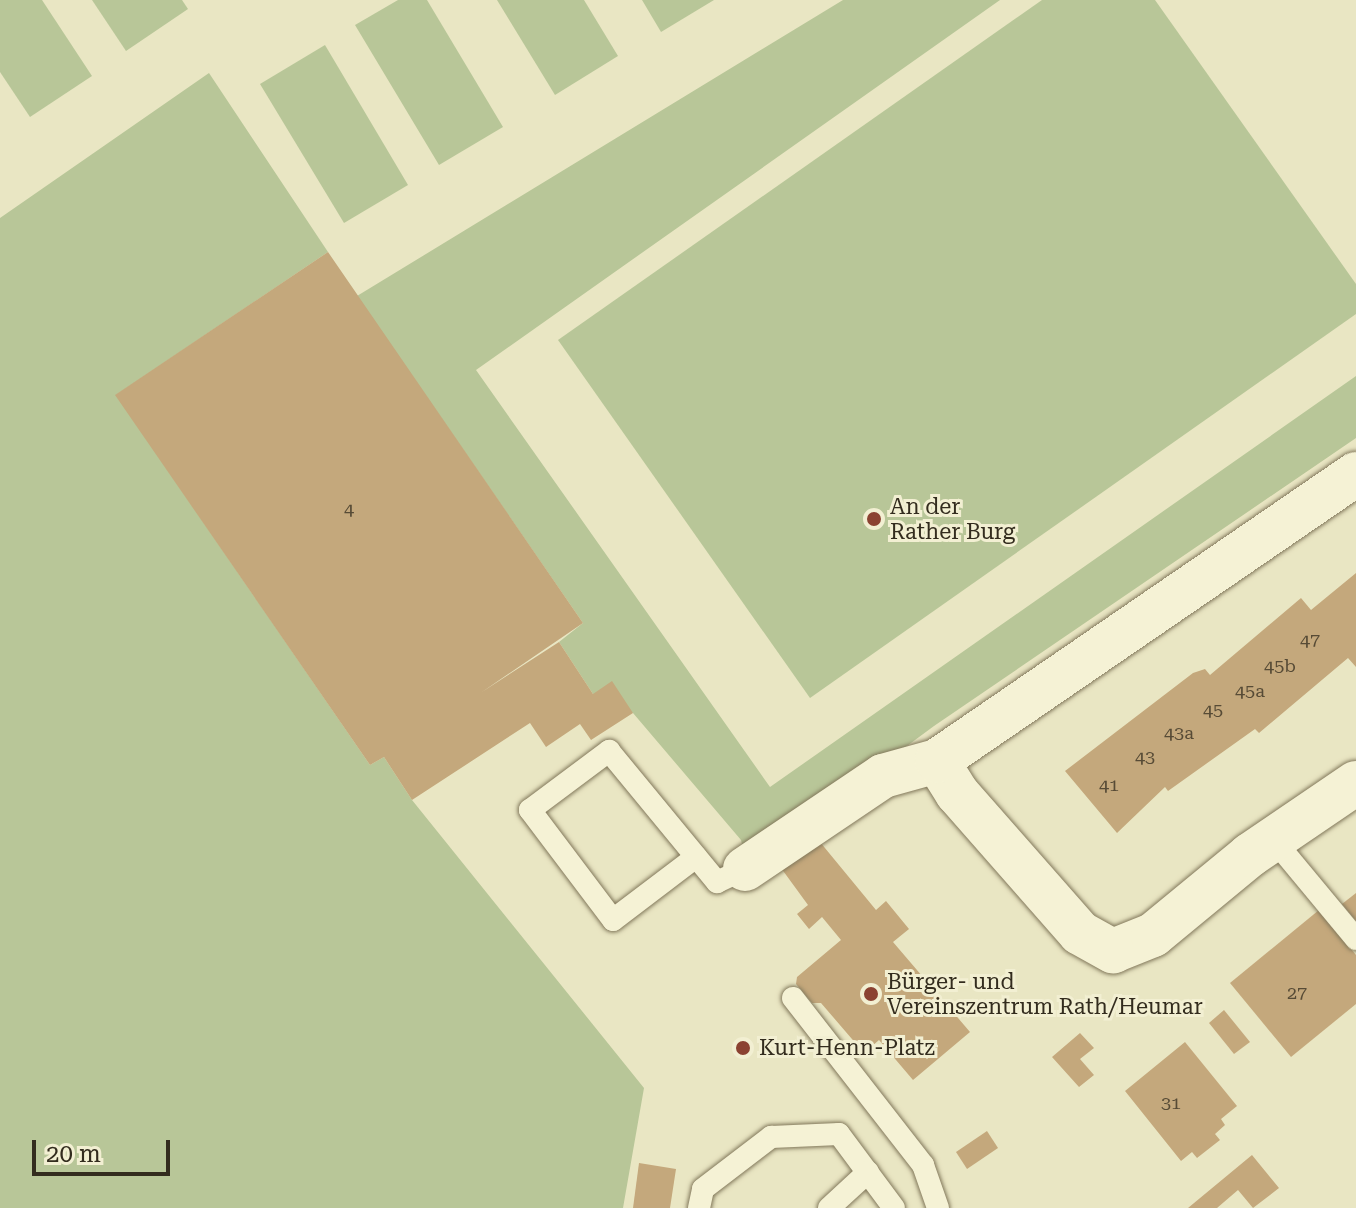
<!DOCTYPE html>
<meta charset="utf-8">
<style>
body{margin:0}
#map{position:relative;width:1356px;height:1208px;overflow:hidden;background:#e9e6c3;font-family:"Roboto Serif",serif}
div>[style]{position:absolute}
.green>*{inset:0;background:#b8c698}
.building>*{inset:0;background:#c4a87c}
.roads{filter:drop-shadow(0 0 2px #82785b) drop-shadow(0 0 2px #82785b)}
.lane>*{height:22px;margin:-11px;padding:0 11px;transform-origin:11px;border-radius:11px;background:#f5f2d5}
.street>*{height:44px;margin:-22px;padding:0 22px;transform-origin:22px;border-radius:22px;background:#f5f2d5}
.dots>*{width:22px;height:22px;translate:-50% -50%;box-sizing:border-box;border:4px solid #f2efd2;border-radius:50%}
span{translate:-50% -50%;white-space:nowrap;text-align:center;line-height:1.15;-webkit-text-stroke:6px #f2efd2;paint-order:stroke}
.number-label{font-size:18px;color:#574b36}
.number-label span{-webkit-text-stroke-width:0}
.poi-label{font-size:22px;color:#332c1e}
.left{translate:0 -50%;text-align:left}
.scale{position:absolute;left:32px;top:1140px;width:138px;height:36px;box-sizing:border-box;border:4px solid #332c1e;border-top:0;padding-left:10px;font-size:24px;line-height:28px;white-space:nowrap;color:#332c1e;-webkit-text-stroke:6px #f2efd2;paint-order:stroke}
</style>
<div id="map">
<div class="green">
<div style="clip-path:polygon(0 0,42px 0,92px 76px,30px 117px,0 72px)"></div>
<div style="clip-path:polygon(92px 0,182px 0,188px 9px,126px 51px)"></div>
<div style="clip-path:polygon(398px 0,427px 0,503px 127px,439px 165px,355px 25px)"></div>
<div style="clip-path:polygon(497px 0,584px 0,618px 56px,555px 95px)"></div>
<div style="clip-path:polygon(642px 0,714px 0,661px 32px)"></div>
<div style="clip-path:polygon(843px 0,1000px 0,476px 370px,770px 787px,1356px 376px,1356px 438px,934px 726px,747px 864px,741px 840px,633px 713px,593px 694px,559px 642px,583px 623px,357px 296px)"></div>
<div style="clip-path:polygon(1042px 0,1155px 0,1356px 284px,1356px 314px,810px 698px,558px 340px)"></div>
<div style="clip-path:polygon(325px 45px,408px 185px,344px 223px,260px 84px)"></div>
<div style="clip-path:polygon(209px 73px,328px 252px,116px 395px,370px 765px,384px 757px,412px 800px,644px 1088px,623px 1208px,0 1208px,0 218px)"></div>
</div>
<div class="building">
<div style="clip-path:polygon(328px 252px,583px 623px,482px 692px,559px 642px,593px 694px,612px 681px,633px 713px,591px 740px,580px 724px,546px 747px,530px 723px,412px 800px,384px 757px,370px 765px,115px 395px)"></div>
<div style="clip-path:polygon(1356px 573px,1356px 667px,1348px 658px,1259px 733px,1255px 729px,1168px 791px,1165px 787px,1117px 833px,1065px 771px,1193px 673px,1205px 669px,1210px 675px,1301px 598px,1311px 610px)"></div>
<div style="clip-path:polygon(820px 842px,876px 910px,886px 901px,909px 929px,893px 942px,970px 1032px,913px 1080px,879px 1040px,864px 1053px,821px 1003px,812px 1003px,796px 984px,797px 977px,841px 940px,822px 917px,809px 929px,797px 914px,808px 905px,781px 868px)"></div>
<div style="clip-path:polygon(1356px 893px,1356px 921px,1342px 904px)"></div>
<div style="clip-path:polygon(1319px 910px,1356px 955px,1356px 1004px,1291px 1057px,1230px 983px)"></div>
<div style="clip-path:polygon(1224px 1010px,1250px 1042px,1234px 1054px,1209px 1023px)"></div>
<div style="clip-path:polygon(1080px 1033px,1094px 1048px,1080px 1059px,1094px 1075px,1079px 1087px,1052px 1057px)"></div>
<div style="clip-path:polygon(1185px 1042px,1237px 1106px,1221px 1119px,1225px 1125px,1215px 1134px,1220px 1140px,1197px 1158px,1192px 1152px,1181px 1161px,1125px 1091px)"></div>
<div style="clip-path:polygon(987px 1131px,998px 1148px,967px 1169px,956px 1152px)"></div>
<div style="clip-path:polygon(1252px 1155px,1279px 1188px,1253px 1208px,1238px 1190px,1217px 1208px,1188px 1208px)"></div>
<div style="clip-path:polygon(639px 1163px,676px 1169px,670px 1208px,633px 1208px)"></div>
</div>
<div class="roads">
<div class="lane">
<div style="left:1273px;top:839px;width:130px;rotate:50.3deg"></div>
<div style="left:696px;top:857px;width:104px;rotate:142.8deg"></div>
<div style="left:613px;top:920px;width:138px;rotate:-127deg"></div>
<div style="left:530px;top:810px;width:99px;rotate:-36.8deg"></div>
<div style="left:609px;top:751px;width:170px;rotate:50.5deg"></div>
<div style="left:717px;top:882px;width:31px;rotate:-25deg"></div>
<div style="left:793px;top:998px;width:212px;rotate:52.1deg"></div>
<div style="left:923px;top:1165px;width:46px;rotate:70.8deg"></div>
<div style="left:699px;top:1208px;width:19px;rotate:-78deg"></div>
<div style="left:703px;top:1189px;width:86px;rotate:-37.4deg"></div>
<div style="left:771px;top:1137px;width:68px;rotate:-2.5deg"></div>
<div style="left:839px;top:1134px;width:92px;rotate:53.4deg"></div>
<div style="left:829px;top:1208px;width:53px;rotate:-42.7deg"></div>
</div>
<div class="street">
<div style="left:937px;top:761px;width:38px;rotate:58deg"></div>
<div style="left:957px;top:793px;width:186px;rotate:48.7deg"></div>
<div style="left:1080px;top:933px;width:38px;rotate:29deg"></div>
<div style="left:1113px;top:951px;width:43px;rotate:-21.8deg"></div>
<div style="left:1153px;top:935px;width:126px;rotate:-39.5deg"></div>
<div style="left:1250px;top:855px;width:128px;rotate:-34.2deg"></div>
<div style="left:745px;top:869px;width:166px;rotate:-34deg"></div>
<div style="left:883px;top:776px;width:56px;rotate:-15.5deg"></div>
<div style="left:937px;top:761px;width:508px;rotate:-34.41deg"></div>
</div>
</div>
<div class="dots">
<div style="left:874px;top:519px;background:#8b4231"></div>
<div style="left:871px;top:994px;background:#8b4231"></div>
<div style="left:743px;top:1048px;background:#8b4231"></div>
</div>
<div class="number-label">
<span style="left:349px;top:509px">4</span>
<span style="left:1310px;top:640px">47</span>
<span style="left:1280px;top:666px">45b</span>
<span style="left:1250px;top:691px">45a</span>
<span style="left:1213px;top:710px">45</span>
<span style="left:1179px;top:733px">43a</span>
<span style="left:1145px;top:757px">43</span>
<span style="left:1109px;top:785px">41</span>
<span style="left:1297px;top:993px">27</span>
<span style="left:1171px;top:1103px">31</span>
</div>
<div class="poi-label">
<span class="left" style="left:890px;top:519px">An der<br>Rather Burg</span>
<span class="left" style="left:887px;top:994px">Bürger- und<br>Vereinszentrum Rath/Heumar</span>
<span class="left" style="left:759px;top:1048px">Kurt-Henn-Platz</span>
</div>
<div class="scale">20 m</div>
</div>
